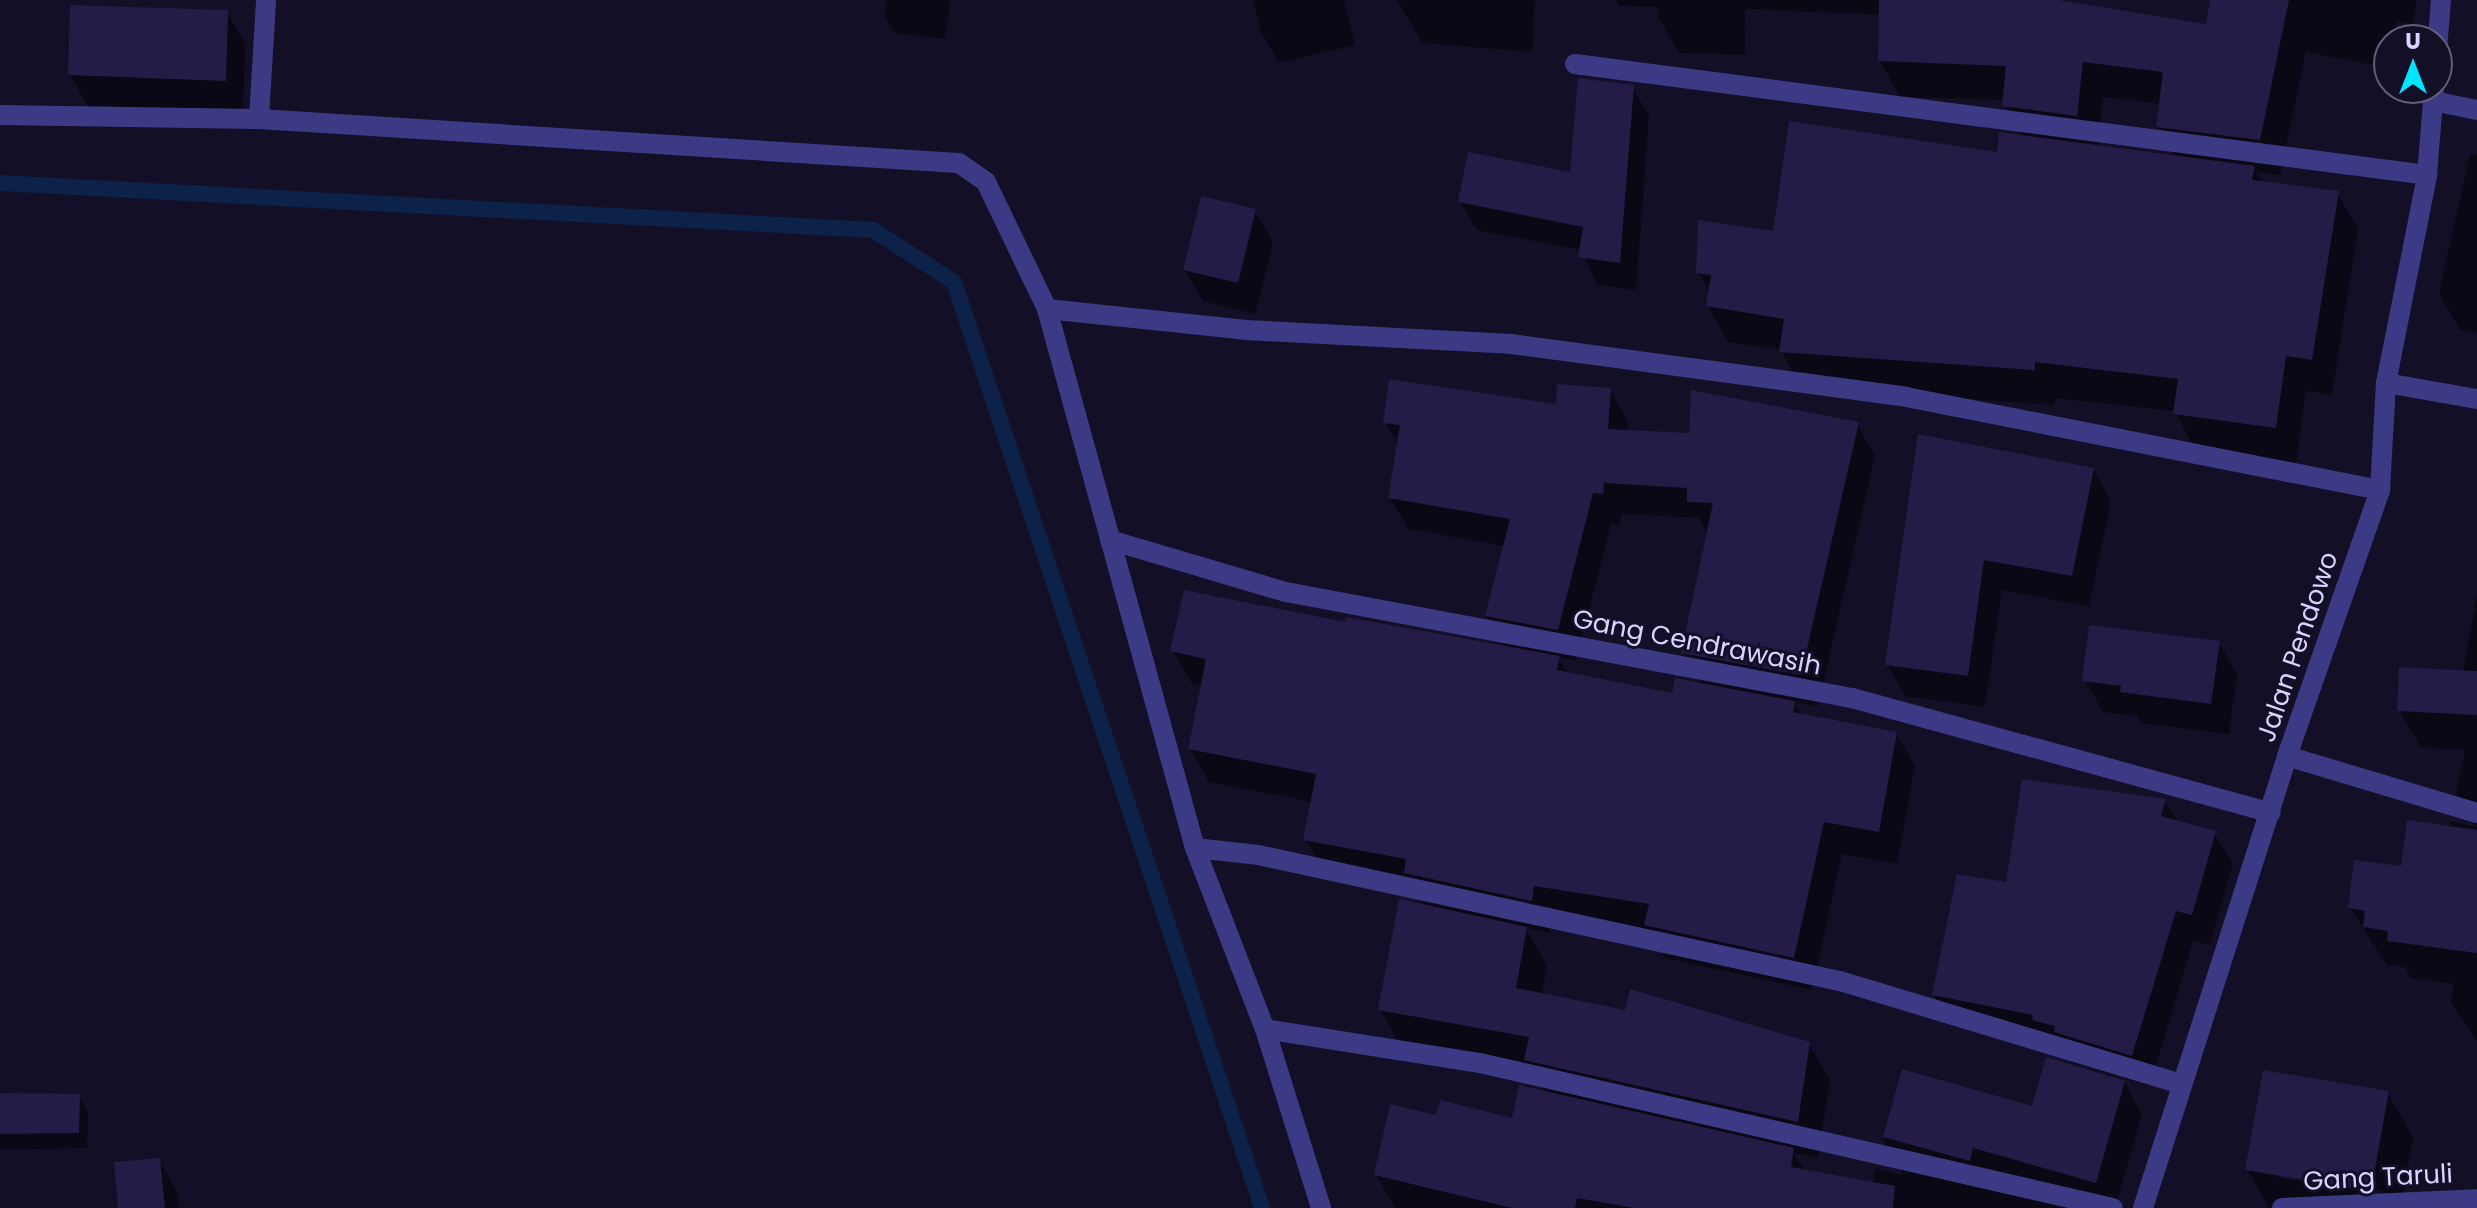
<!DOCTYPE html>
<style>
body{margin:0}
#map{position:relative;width:2477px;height:1208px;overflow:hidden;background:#130f26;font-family:Poppins,sans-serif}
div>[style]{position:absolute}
.shadow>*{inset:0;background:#0007}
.stream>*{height:16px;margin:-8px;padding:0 8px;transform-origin:8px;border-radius:8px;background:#0c2248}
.building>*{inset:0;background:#241b47}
.minor>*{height:20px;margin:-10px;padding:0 10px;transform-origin:10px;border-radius:10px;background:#3d3a85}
span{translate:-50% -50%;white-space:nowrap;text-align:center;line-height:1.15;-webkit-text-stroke:6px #130f26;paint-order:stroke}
.street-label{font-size:26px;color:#d9d4ff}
.north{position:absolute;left:2373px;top:24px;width:80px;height:80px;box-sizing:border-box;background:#130f26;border:2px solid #625e7d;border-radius:50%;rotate:0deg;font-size:22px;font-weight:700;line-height:32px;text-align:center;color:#d9d4ff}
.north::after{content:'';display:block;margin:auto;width:28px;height:36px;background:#00e5ff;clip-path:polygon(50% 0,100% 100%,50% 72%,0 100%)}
</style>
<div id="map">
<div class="shadow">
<div style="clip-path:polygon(887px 0,950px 0,945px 39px,894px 33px,885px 17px)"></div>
<div style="clip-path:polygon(1253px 0,1344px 0,1355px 45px,1279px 63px,1261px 32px)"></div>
<div style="clip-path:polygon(1397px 0,1535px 0,1532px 52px,1422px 43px)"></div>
<div style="clip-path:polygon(evenodd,1616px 0,2050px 0,2207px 26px,2212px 0,2417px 0,2412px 25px,2397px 21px,2388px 68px,2306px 52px,2280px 175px,2256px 172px,2263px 183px,2337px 193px,2358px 229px,2332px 395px,2306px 391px,2296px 463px,2195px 450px,2175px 411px,2055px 398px,2054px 405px,1801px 388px,1781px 350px,1728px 342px,1708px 306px,1710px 293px,1698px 272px,1774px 233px,1999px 154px,2022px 137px,2005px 100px,1900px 97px,1880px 61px,1881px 15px,1745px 9px,1745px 55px,1679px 53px,1658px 17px,1658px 7px,1619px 6px,1616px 0,2103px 97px,2161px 104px,2158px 126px,2176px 157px,2097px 147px,2103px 97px)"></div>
<div style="clip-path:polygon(227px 12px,245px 44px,243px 111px,88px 106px,70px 75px)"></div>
<div style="clip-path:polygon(1632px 87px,1649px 115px,1636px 290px,1597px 285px,1581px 250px,1477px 230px,1460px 201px,1572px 174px)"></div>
<div style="clip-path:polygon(2470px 154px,2477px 156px,2477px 333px,2460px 330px,2439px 293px)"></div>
<div style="clip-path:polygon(1255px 211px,1273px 242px,1255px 314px,1203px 301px,1185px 270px)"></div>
<div style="clip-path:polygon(evenodd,1610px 390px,1628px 421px,1627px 432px,1691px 436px,1857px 424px,1875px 456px,1818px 706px,1793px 701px,1802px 716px,1896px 734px,1915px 766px,1897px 864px,1842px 854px,1812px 990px,1665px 958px,1651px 934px,1553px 918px,1550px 933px,1525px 928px,1547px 965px,1542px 995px,1809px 1044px,1830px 1080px,1818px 1158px,1794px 1153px,1805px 1172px,1872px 1184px,1876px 1169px,1903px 1175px,1884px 1141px,1904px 1071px,2033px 1109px,2124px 1082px,2142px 1114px,2115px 1208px,1395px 1208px,1376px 1174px,1438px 1118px,1513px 1120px,1546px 1094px,1532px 1070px,1401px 1046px,1380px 1009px,1425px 907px,1415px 889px,1324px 872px,1305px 839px,1312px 802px,1209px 782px,1190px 749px,1203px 686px,1192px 684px,1173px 651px,1347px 625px,1506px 649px,1487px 616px,1505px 546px,1408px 529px,1390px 498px,1399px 446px,1385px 422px,1557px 406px,1610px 390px,1621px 514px,1699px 518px,1707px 533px,1683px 652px,1702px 685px,1673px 695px,1568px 674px,1558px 657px,1576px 660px,1611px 524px,1620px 525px,1621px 514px)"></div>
<div style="clip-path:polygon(1919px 436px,2093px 469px,2111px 501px,2089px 607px,2002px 590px,1985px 707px,1905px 696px,1887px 665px)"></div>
<div style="clip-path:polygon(2477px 595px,2477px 1041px,2451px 1002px,2454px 984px,2411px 978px,2405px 967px,2387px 965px,2350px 908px,2403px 868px,2449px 828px,2450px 821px,2476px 827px,2456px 792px,2465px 750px,2421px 748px,2399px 710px,2463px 672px)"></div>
<div style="clip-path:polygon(2219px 643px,2237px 674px,2229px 734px,2141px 723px,2137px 716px,2103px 712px,2085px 680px)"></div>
<div style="clip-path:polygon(2165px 801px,2177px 822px,2214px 833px,2233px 864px,2210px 945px,2193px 941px,2150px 1086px,2074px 1063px,2049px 1045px,1952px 1026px,1934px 995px,2008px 885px)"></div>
<div style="clip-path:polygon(evenodd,2388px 1093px,2413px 1138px,2401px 1208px,2269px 1208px,2247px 1169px,2388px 1093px,2277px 1173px,2382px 1191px,2381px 1194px,2277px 1177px,2277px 1173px)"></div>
<div style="clip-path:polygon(0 1096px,79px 1096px,88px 1112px,87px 1148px,0 1150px)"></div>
<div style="clip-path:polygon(159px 1160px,177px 1191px,179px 1208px,120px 1208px)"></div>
</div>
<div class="stream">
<div style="left:0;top:183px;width:874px;rotate:3.08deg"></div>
<div style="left:873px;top:230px;width:96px;rotate:32.7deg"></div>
<div style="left:954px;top:282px;width:976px;rotate:71.6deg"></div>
</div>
<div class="building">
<div style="clip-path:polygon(1879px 0,2058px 0,2206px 24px,2210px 0,2289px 0,2260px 140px,2156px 127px,2163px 72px,2083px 62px,2077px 116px,2002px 106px,2006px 66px,1878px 61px)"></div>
<div style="clip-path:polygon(70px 5px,228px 10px,226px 81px,68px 75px)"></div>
<div style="clip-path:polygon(1578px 78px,1634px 85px,1620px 263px,1578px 257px,1583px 227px,1458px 202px,1468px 152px,1570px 172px)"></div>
<div style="clip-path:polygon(1789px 121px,1997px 152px,1999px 132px,2255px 166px,2252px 180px,2339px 191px,2312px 360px,2286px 356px,2276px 428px,2173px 414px,2178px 379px,2035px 362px,2035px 370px,1779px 352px,1784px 319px,1706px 306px,1711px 275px,1696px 273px,1698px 220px,1773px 231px)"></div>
<div style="clip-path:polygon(1201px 196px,1256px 209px,1238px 283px,1183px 270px)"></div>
<div style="clip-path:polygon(1389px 379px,1556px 404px,1557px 384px,1611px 388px,1608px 429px,1689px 433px,1691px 390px,1859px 422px,1801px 675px,1681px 653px,1713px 503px,1687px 502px,1687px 488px,1604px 483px,1603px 494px,1593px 493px,1558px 630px,1485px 616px,1510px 519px,1388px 498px,1400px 425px,1383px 423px)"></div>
<div style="clip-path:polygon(1918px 434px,2094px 468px,2072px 576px,1984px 560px,1968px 676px,1885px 665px)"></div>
<div style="clip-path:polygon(1184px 590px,1345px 622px,1346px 617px,1560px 656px,1557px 670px,1672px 693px,1675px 678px,1795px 701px,1793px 712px,1897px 732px,1879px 832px,1824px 822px,1794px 958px,1644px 925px,1649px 904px,1534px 886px,1532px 901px,1404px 873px,1406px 859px,1303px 840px,1316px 774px,1188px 749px,1206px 659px,1170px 651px)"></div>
<div style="clip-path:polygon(2089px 625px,2220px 641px,2211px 704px,2120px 692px,2121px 686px,2082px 681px)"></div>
<div style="clip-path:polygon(2399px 667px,2477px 671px,2477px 715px,2397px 711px)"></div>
<div style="clip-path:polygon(2022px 779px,2166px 799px,2161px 816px,2216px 831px,2192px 915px,2176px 911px,2132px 1056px,2054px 1032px,2055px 1026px,2032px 1020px,2033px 1015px,1932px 995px,1957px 874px,2006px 882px)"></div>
<div style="clip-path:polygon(2407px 820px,2477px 830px,2477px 953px,2387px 941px,2388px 931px,2363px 927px,2365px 911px,2348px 908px,2354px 860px,2401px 866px)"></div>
<div style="clip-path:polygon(1399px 899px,1527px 927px,1516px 988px,1625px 1010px,1630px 989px,1810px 1042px,1798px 1122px,1524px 1060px,1529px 1037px,1378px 1010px)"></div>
<div style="clip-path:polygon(2046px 1057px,2125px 1081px,2096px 1183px,1973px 1148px,1970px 1161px,1883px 1137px,1902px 1069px,2032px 1106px)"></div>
<div style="clip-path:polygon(2263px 1070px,2389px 1091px,2371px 1191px,2245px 1170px)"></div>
<div style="clip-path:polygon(1519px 1085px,1794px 1148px,1791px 1167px,1895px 1186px,1893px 1208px,1634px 1208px,1577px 1198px,1575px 1208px,1512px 1208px,1374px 1175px,1390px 1104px,1436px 1115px,1440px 1100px,1512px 1118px)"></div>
<div style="clip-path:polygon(0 1093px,80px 1094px,79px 1133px,0 1134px)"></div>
<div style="clip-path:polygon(160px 1158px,165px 1208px,118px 1208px,114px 1162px)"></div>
</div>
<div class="minor">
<div style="left:2437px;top:49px;width:49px;rotate:-85.3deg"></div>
<div style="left:1575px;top:64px;width:859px;rotate:7.42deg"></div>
<div style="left:2433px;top:101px;width:45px;rotate:11.6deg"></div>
<div style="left:0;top:115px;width:259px;rotate:0.9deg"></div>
<div style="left:259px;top:119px;width:701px;rotate:3.6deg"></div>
<div style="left:959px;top:163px;width:33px;rotate:35deg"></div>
<div style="left:986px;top:182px;width:141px;rotate:64.3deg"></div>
<div style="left:1047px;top:309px;width:559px;rotate:74.65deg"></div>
<div style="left:1195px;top:848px;width:194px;rotate:68.9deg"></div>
<div style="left:1265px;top:1029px;width:188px;rotate:72.6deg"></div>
<div style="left:259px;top:119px;width:119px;rotate:-86.6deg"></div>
<div style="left:1047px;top:309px;width:200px;rotate:6deg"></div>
<div style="left:1246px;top:330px;width:265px;rotate:3deg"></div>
<div style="left:1511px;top:344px;width:399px;rotate:7.6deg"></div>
<div style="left:1906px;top:397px;width:483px;rotate:11.1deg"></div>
<div style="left:2386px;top:383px;width:92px;rotate:10deg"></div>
<div style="left:1110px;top:540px;width:184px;rotate:16.5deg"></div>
<div style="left:1286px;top:592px;width:576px;rotate:10.61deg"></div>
<div style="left:1852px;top:698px;width:434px;rotate:15.3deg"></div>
<div style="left:2287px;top:756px;width:198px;rotate:16.7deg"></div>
<div style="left:1195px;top:848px;width:63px;rotate:6.3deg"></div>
<div style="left:1258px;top:855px;width:595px;rotate:12.22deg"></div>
<div style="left:1840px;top:981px;width:356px;rotate:16.8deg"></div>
<div style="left:1265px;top:1029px;width:218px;rotate:9deg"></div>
<div style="left:1480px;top:1063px;width:649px;rotate:12.9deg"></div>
<div style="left:2143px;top:1208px;width:474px;rotate:-72.3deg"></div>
<div style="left:2287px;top:756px;width:282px;rotate:-70.7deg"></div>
<div style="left:2380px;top:490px;width:107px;rotate:-86.8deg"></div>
<div style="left:2386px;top:383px;width:212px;rotate:-78.8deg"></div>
<div style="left:2427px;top:175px;width:87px;rotate:-85.4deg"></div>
<div style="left:2282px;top:1208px;width:195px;rotate:-2.6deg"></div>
</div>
<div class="street-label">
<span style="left:1697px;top:643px;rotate:11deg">Gang Cendrawasih</span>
<span style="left:2298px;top:647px;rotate:-71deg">Jalan Pendowo</span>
<span style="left:2378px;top:1178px;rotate:-3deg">Gang Taruli</span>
</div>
<div class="north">U</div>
</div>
